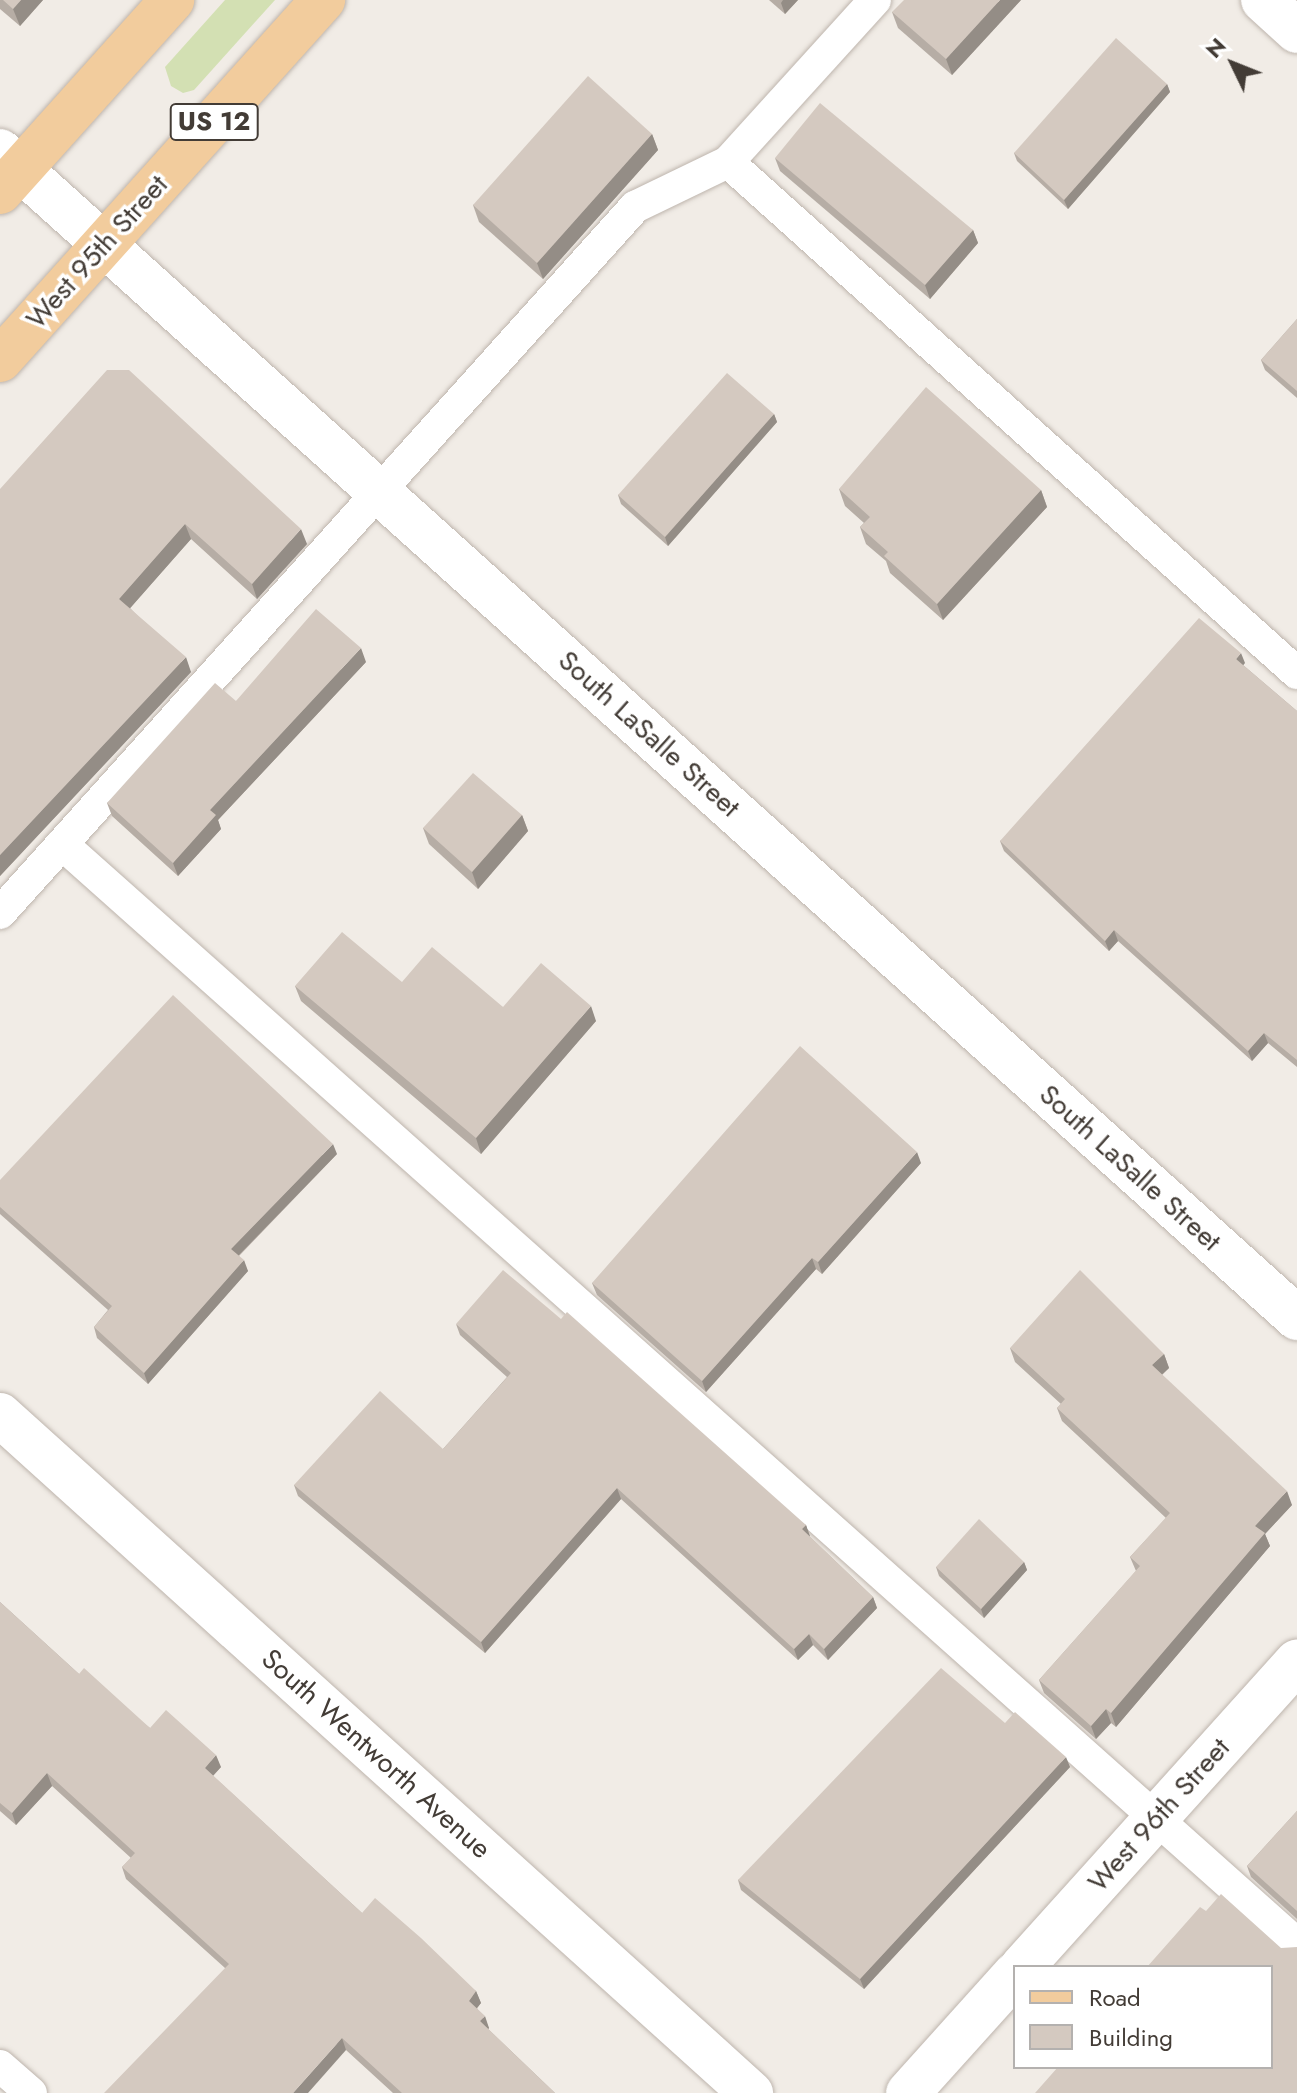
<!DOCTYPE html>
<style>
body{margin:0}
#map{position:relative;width:1297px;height:2093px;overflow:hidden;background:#f1ece6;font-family:Jost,sans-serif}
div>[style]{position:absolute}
.green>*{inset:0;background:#d3e0b3}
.roads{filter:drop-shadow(0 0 2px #beb5ad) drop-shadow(0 0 2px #beb5ad)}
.service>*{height:32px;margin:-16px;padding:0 16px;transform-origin:16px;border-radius:16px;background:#fff}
.minor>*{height:44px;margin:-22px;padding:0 22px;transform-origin:22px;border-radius:22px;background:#fff}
.tertiary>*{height:44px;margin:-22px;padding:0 22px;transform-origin:22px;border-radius:22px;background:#fff}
.primary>*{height:44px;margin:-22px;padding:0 22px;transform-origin:22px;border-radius:22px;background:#f2cc9d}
.wall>*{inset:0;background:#b6ada5}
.shaded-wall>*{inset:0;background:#948d86}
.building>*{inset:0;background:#d4c9c0}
span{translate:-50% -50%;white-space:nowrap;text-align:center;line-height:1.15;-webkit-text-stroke:7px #fff;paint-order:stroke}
.shield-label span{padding:2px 6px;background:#fff;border:2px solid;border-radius:6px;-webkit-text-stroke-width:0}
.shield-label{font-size:26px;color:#433c36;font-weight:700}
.street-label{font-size:28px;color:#433c36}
.legend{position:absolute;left:1013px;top:1965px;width:260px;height:104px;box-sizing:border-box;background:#fff;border:2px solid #b4b1af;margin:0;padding:10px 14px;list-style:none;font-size:24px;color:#433c36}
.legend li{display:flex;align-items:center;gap:16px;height:40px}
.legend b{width:40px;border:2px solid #b4b1af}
.north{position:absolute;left:1193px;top:24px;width:80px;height:80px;-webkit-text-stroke:6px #fff;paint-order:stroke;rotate:313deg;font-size:22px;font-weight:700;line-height:32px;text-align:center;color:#433c36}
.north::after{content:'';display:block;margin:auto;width:28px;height:36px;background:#433c36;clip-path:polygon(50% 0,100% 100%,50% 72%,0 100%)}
</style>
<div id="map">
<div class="green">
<div style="clip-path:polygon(225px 0,275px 0,194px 90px,183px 93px,171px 86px,165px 67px)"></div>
</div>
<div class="roads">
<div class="service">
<div style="left:728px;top:162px;width:765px;rotate:41.93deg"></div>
<div style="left:62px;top:844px;width:1654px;rotate:41.69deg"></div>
<div style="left:0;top:913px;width:950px;rotate:-48.03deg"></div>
<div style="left:635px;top:207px;width:103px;rotate:-25.8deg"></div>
<div style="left:728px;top:162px;width:219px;rotate:-47.8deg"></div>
<div style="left:0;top:2066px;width:41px;rotate:41.1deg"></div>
</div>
<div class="minor">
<div style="left:1263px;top:0;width:46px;rotate:42.4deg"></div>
<div style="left:0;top:151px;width:1745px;rotate:41.98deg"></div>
<div style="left:1022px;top:1967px;width:411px;rotate:-48deg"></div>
<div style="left:908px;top:2093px;width:160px;rotate:-48deg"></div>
</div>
<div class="tertiary">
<div style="left:0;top:1415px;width:1012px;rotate:42.08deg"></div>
</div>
<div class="primary">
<div style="left:0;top:192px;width:258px;rotate:-48.1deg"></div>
<div style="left:0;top:360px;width:484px;rotate:-48.1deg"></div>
</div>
</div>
<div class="wall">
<div style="clip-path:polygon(0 0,43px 0,20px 26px,0 9px)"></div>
<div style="clip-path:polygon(769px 0,798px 0,785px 14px)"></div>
<div style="clip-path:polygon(1021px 0,952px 75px,898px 28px,892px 12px)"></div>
<div style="clip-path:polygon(1167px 84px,1170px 92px,1068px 209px,1017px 161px,1014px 153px)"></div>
<div style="clip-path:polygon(652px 134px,658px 150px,543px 279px,479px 222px,473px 205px)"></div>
<div style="clip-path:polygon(775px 158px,973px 230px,978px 243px,930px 299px,780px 171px)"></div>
<div style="clip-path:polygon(1297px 319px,1297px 398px,1265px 370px,1261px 360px)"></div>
<div style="clip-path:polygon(774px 414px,777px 422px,668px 546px,621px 504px,618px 495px)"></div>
<div style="clip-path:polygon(0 489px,307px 544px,257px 599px,191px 539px,130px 608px,191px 672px,0 876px)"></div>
<div style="clip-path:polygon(839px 489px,1041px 490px,1047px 507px,943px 620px,890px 573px,886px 561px,866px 544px,860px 527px,864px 523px,845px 506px)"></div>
<div style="clip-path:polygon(366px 662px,218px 820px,221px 829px,178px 876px,112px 816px,107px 803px,236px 701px)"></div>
<div style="clip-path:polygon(1245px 663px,1243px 665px,1297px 711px,1297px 1067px,1268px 1043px,1252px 1061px,1118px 941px,1109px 951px,1004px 851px,1000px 841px)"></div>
<div style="clip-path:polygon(522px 815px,528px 831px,478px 889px,429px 844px,423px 828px)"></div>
<div style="clip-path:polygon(402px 982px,503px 1007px,596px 1021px,481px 1154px,301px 1001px,295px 986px)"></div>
<div style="clip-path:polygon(337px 1154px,239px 1256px,248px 1271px,148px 1384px,97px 1338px,94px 1327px,108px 1310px,0 1214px,0 1180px)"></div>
<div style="clip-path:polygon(921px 1163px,822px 1274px,816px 1269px,706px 1392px,597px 1295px,592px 1283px)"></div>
<div style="clip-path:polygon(456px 1324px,806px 1525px,809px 1536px,873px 1597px,877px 1608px,828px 1660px,813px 1645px,798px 1660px,621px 1499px,485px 1653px,298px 1496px,294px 1485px,443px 1449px,507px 1377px,460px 1335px)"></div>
<div style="clip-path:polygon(1010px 1348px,1164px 1354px,1169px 1368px,1162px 1375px,1292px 1505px,1265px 1534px,1270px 1546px,1116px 1727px,1111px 1723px,1096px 1739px,1044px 1693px,1039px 1680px,1136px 1571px,1130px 1557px,1166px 1518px,1062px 1421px,1057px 1408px,1061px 1404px,1015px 1362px)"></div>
<div style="clip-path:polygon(1024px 1562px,1027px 1570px,984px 1618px,939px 1576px,936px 1567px)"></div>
<div style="clip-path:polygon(0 1602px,79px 1674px,150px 1728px,221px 1767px,213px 1776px,362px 1913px,476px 1991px,481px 2003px,477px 2008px,489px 2028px,488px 2029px,555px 2093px,393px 2093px,346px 2050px,225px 1968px,126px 1879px,122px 1867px,131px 1858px,52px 1786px,16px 1825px,0 1811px)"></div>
<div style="clip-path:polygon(1005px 1723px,1070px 1767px,864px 1989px,741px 1890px,738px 1880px)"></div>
<div style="clip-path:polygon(1297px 1811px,1297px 1919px,1251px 1877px,1247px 1866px)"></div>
</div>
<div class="shaded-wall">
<div style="clip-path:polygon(21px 0,43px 0,20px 26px,13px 9px)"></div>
<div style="clip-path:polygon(783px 0,798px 0,785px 14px,781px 3px)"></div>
<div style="clip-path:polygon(1000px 0,1021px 0,952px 75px,946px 59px)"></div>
<div style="clip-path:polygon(1167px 84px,1170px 92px,1068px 209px,1064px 200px)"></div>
<div style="clip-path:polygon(652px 134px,658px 150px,543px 279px,537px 263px)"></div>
<div style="clip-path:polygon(973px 230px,978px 243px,930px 299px,925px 285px)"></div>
<div style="clip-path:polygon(774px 414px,777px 422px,668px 546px,665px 537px)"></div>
<div style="clip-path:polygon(1041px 490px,1047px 507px,943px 620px,937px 604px)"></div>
<div style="clip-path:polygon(185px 524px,191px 539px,125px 614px,119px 599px)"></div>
<div style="clip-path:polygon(301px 529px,307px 544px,257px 599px,252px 584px)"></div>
<div style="clip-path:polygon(361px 648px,366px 662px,218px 820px,221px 829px,178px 876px,173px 863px,210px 810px)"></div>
<div style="clip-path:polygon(1241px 653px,1245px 663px,1240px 669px,1236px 659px)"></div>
<div style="clip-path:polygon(186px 657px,191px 672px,0 876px,0 855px)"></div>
<div style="clip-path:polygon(522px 815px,528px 831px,478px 889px,472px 872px)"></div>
<div style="clip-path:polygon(1114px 930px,1118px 941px,1109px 951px,1105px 941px)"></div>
<div style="clip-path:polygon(591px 1006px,596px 1021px,481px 1154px,476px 1138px)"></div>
<div style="clip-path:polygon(1264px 1033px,1268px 1043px,1252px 1061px,1248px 1051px)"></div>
<div style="clip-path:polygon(333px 1144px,337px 1154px,235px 1259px,231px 1249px)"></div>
<div style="clip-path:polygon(917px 1152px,921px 1163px,822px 1274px,818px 1262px)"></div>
<div style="clip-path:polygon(812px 1258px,816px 1269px,706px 1392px,702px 1381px)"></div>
<div style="clip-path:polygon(244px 1260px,248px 1271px,148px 1384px,144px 1373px)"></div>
<div style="clip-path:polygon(1164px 1354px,1169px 1368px,1157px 1379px,1152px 1365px)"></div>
<div style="clip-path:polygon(617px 1488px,621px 1499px,485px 1653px,481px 1642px)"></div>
<div style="clip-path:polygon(1287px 1491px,1292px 1505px,1265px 1534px,1270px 1546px,1116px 1727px,1111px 1713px,1255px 1526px)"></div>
<div style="clip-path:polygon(806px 1525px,810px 1536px,806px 1540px,802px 1529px)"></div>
<div style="clip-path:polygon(1024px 1562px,1027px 1570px,984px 1618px,981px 1609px)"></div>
<div style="clip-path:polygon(873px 1597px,877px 1608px,828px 1660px,824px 1649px)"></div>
<div style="clip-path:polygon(809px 1634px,813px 1645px,798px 1660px,794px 1649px)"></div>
<div style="clip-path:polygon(1106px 1709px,1111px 1723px,1096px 1739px,1091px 1726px)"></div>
<div style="clip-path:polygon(216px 1755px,221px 1767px,209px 1780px,205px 1768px)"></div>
<div style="clip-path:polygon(1066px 1757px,1070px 1767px,864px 1989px,860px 1979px)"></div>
<div style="clip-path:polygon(47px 1773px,52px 1786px,16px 1825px,12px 1813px)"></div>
<div style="clip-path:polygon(476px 1991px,481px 2003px,473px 2013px,469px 2001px)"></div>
<div style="clip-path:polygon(485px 2016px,489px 2028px,485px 2033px,480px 2021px)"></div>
<div style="clip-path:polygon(342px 2038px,346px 2050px,308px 2093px,293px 2093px)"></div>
</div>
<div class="building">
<div style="clip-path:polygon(3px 0,21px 0,13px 9px)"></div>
<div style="clip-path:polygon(904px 0,1000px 0,946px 59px,892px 12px)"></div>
<div style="clip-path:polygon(1116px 38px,1167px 84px,1064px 200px,1014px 153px)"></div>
<div style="clip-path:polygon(588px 76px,652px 134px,537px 263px,473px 205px)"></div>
<div style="clip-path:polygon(820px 103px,973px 230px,925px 285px,775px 158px)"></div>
<div style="clip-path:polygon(1297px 319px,1297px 391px,1261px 360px)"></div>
<div style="clip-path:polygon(107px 370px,129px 370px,301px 529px,252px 584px,185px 524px,119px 599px,186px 657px,0 855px,0 489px)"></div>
<div style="clip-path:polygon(727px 373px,774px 414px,665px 537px,618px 495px)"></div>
<div style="clip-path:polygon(926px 387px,1041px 490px,937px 604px,884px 556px,888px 552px,860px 527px,870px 517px,839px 489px)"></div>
<div style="clip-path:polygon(316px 609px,361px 648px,210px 810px,216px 815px,173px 863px,107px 803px,215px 683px,236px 701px)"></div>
<div style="clip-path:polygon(1199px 618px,1241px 653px,1236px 659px,1297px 711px,1297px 1060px,1264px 1033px,1248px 1051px,1114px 930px,1105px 941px,1000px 841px)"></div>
<div style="clip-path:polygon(473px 773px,522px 815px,472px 872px,423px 828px)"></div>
<div style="clip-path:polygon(342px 932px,402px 982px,432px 947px,503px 1007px,541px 963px,591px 1006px,476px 1138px,295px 986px)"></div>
<div style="clip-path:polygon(173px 995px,333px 1144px,231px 1249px,244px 1260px,144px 1373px,94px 1327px,112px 1306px,0 1207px,0 1180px)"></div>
<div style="clip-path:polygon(800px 1046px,917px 1152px,818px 1262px,812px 1258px,702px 1381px,592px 1283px)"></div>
<div style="clip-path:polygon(503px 1270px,561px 1319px,567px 1312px,806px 1525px,802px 1529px,873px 1597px,824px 1649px,809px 1634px,794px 1649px,617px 1488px,481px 1642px,294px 1485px,380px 1391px,443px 1449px,511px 1373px,456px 1324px)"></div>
<div style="clip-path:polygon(1080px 1270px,1164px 1354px,1152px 1365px,1287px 1491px,1255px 1526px,1265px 1533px,1111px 1713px,1106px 1709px,1091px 1726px,1039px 1680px,1140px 1566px,1130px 1557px,1170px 1513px,1057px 1408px,1065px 1399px,1010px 1348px)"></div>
<div style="clip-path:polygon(979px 1519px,1024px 1562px,981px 1609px,936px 1567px)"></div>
<div style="clip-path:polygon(0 1602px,79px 1674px,84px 1668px,150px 1728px,166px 1710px,216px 1755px,205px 1768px,362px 1913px,375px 1898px,421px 1938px,476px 1991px,469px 2001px,485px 2016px,480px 2021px,555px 2093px,402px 2093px,342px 2038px,293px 2093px,104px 2093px,229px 1964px,122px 1867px,135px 1853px,47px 1773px,12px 1813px,0 1803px)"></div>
<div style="clip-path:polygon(941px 1668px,1005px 1723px,1015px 1712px,1066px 1757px,860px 1979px,738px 1880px)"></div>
<div style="clip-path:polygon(1297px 1811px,1297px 1911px,1247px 1866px)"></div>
<div style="clip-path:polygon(1221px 1894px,1281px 1948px,1297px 1947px,1297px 2093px,1035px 2093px,1058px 2067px,1271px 2067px,1271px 1967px,1147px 1967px,1200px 1907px,1206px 1911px)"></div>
</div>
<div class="shield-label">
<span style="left:214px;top:122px">US 12</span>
</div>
<div class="street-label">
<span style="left:97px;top:252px;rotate:-48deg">West 95th Street</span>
<span style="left:649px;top:734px;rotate:42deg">South LaSalle Street</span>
<span style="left:1130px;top:1168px;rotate:42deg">South LaSalle Street</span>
<span style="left:376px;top:1754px;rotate:42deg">South Wentworth Avenue</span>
<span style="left:1159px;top:1815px;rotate:-48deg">West 96th Street</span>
</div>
<ul class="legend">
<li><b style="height:10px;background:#f2cc9d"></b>Road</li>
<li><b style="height:22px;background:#d4c9c0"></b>Building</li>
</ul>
<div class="north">N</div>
</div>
